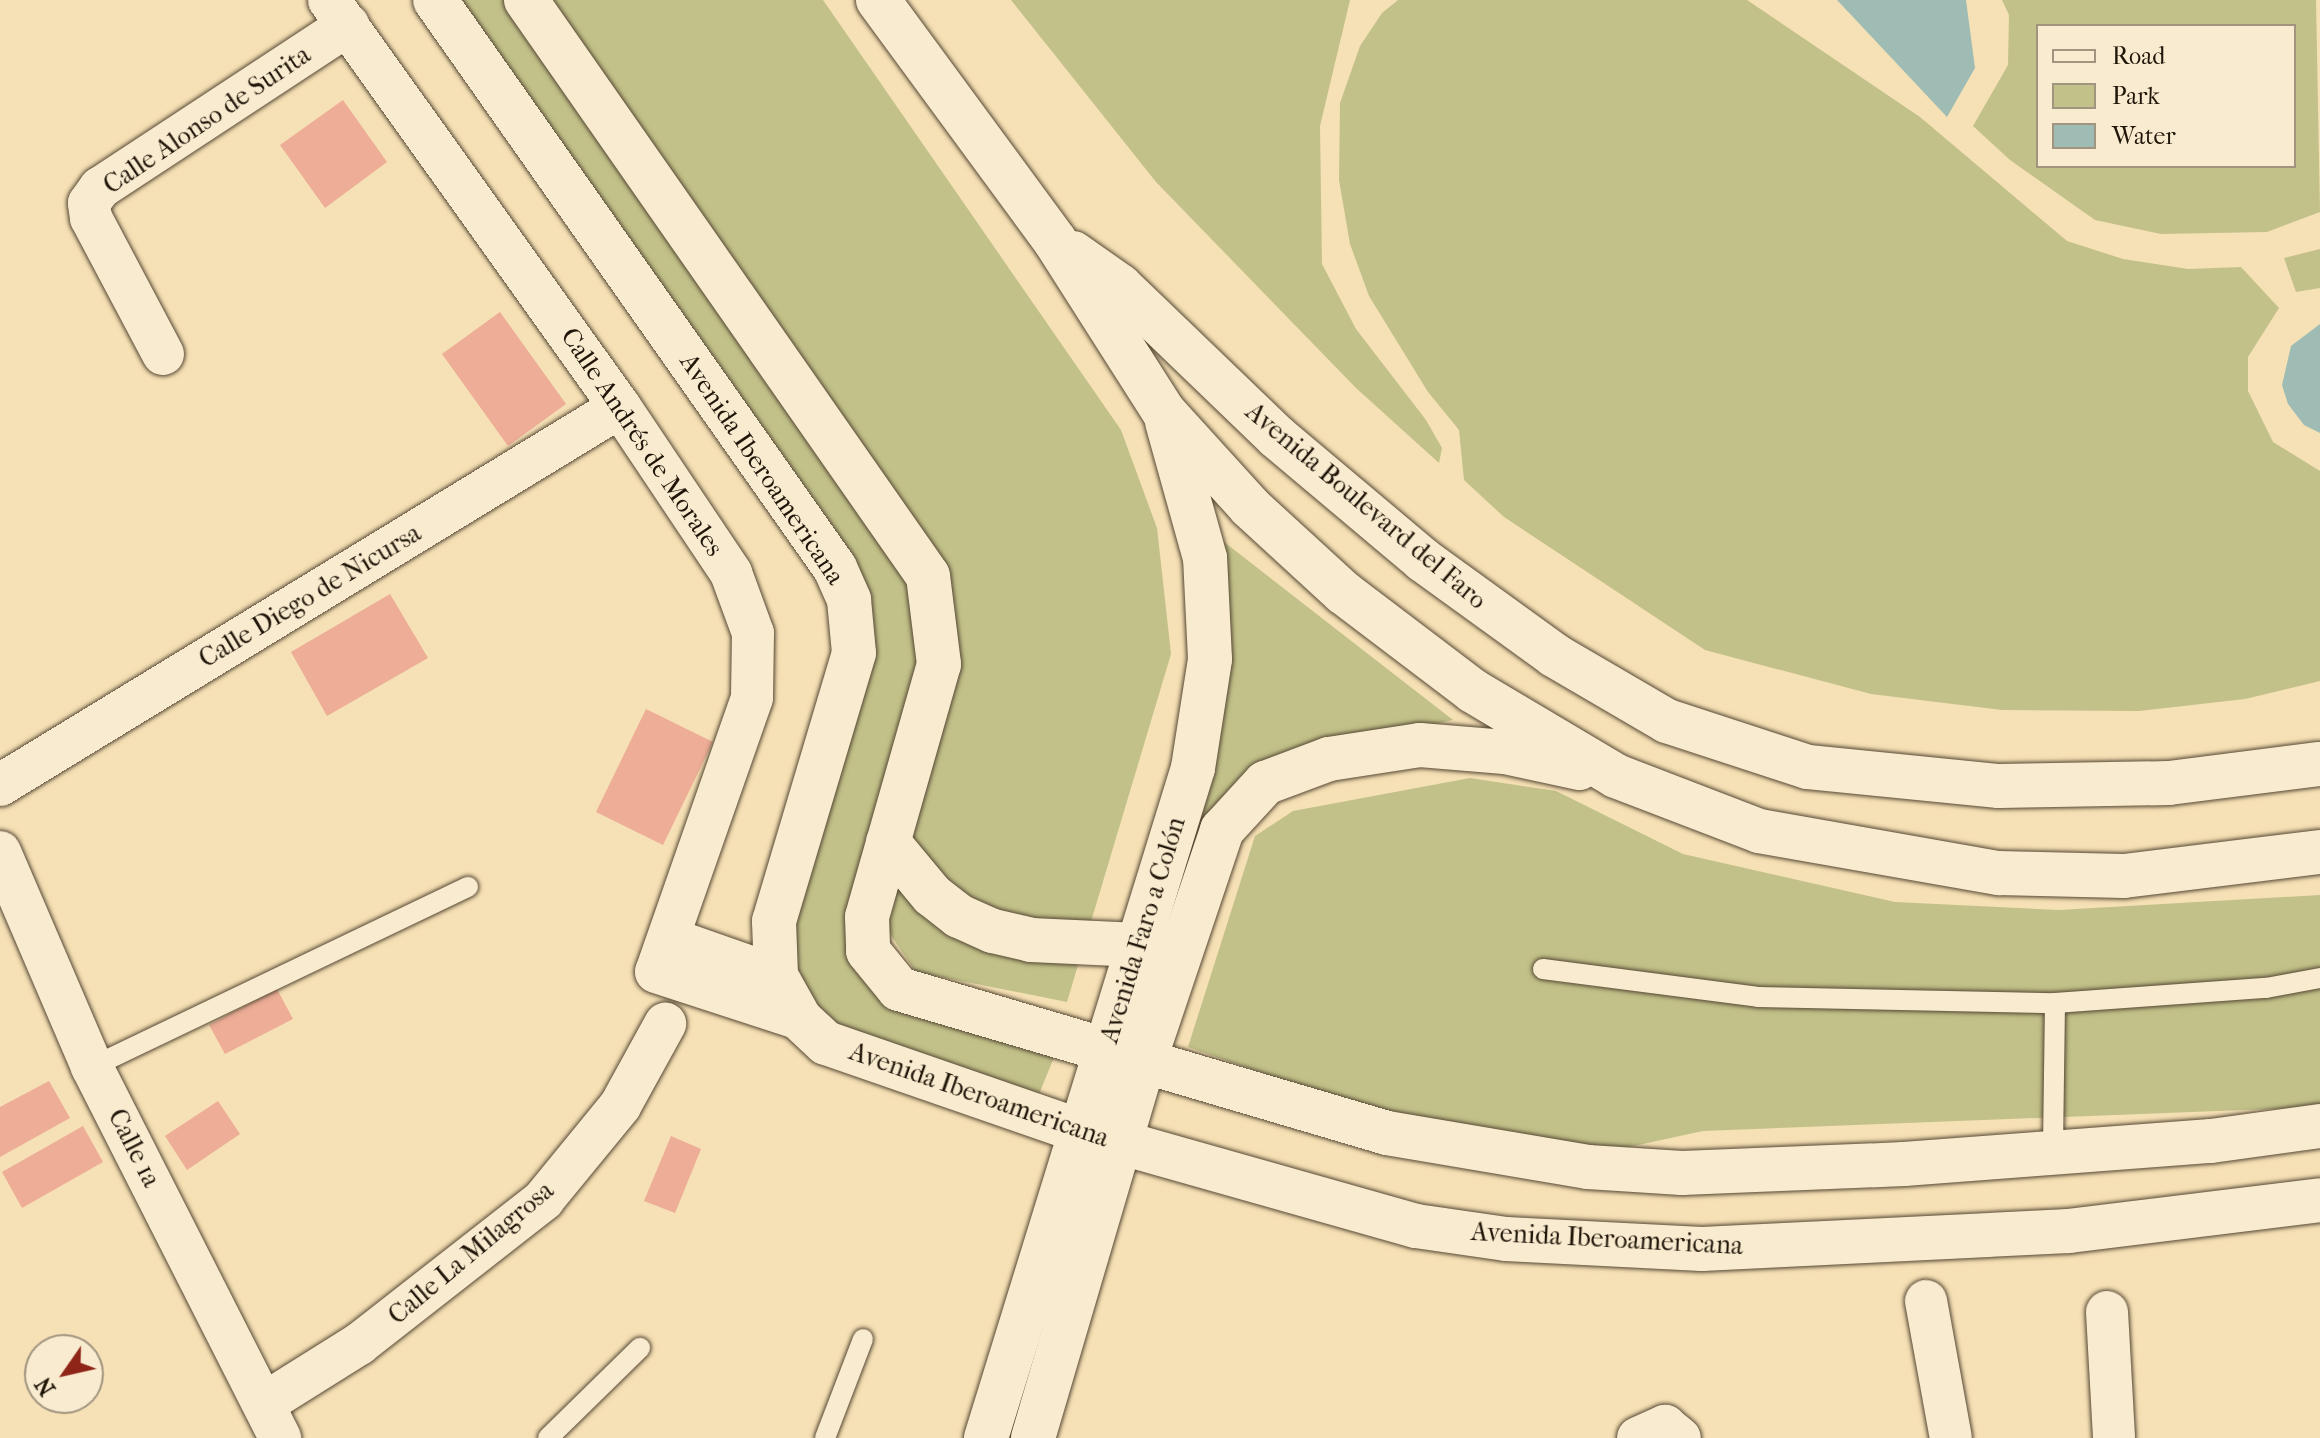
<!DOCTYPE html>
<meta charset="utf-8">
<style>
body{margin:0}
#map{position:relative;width:2320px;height:1438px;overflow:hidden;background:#f6e0b5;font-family:"IM FELL French Canon",serif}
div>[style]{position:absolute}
.green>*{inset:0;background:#c2c189}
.water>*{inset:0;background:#9ebcb4}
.building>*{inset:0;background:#edad96}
.roads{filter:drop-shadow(0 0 2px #554834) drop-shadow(0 0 2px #554834)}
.service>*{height:20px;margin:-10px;padding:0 10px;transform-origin:10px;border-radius:10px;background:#f9ebcf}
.minor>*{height:42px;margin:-21px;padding:0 21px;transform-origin:21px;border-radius:21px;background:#f9ebcf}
.tertiary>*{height:44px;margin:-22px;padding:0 22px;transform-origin:22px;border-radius:22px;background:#f9ebcf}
span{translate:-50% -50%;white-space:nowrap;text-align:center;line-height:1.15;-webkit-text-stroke:8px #f9ebcf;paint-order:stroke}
.street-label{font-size:26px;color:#1f1509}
.legend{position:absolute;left:2036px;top:24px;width:260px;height:144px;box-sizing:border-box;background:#f9ebcf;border:2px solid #a29580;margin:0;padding:10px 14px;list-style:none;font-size:24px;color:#1f1509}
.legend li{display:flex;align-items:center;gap:16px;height:40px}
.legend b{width:40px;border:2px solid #a29580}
.north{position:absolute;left:24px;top:1334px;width:80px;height:80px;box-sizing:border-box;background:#f9ebcf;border:2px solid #a29580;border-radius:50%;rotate:236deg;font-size:22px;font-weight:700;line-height:32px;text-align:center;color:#1f1509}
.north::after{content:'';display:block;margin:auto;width:28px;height:36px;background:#8f2418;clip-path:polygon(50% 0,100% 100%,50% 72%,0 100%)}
</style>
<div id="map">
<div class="green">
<div style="clip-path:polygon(445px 0,517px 0,920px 592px,926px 661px,856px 958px,1057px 1050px,1035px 1104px,805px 1012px,783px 924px,863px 650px)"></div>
<div style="clip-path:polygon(549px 0,823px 0,1121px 430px,1157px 528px,1171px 654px,1067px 1002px,916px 972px,886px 928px,958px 659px)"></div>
<div style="clip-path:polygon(1011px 0,1350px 0,1320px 126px,1322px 264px,1356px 329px,1426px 420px,1442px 448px,1439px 463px,1356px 388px,1156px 182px)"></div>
<div style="clip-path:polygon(1398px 0,1747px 0,1920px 117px,2067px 241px,2123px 259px,2188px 269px,2241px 267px,2279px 308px,2248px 357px,2248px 391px,2273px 442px,2320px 471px,2320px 681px,2245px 699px,2139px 711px,2002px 710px,1871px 694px,1705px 650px,1504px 517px,1464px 480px,1459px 430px,1428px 392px,1369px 296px,1350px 244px,1339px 180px,1340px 103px,1360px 46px,1382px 13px)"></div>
<div style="clip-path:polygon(evenodd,2002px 0,2316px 0,2320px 212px,2267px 232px,2161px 234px,2095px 220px,2010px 160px,1973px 126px,2008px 65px,2009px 15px,2002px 0,2038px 26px,2294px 26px,2294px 166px,2038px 166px,2038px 26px)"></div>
<div style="clip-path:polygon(2320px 249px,2320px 288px,2296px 292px,2284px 258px)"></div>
<div style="clip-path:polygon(1219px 538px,1453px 720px,1331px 747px,1239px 787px,1183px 861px)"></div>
<div style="clip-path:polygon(1470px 778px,1556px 791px,1683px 854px,1895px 902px,2059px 910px,2320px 895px,2320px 1107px,1703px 1131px,1615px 1150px,1378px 1113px,1188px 1047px,1255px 836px,1293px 811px)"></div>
</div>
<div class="water">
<div style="clip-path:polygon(1837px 0,1966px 0,1975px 68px,1947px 117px)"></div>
<div style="clip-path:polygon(2320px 324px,2320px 433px,2304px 425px,2288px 404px,2282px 385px,2291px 346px)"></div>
</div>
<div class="building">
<div style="clip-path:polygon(343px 100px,387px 162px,325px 208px,280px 145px)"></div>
<div style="clip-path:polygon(500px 312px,566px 404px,508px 446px,442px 354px)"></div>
<div style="clip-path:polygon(390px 594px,428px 658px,327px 716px,291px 652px)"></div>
<div style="clip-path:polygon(646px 709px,713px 742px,663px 845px,596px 812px)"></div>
<div style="clip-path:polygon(277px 989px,293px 1019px,225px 1054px,209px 1025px)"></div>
<div style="clip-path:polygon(49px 1081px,70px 1118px,0 1157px,0 1107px)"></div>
<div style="clip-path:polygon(218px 1101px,240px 1134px,187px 1170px,165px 1136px)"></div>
<div style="clip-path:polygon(83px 1126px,103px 1162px,22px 1208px,2px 1172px)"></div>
<div style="clip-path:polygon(671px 1136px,701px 1149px,675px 1213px,644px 1201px)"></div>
</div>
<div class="roads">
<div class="service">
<div style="left:1543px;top:969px;width:217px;rotate:7.4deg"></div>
<div style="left:1758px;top:997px;width:297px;rotate:1.2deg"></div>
<div style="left:2055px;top:1003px;width:150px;rotate:90.8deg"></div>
<div style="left:2055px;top:1003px;width:212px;rotate:-4.1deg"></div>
<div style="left:2266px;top:988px;width:55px;rotate:-10.5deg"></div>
<div style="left:92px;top:1067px;width:417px;rotate:-25.6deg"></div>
<div style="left:548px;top:1438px;width:129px;rotate:-44.4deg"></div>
<div style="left:825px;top:1438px;width:106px;rotate:-69deg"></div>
</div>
<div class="minor">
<div style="left:329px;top:0;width:500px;rotate:54.44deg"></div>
<div style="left:620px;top:407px;width:200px;rotate:56.2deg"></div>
<div style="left:731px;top:573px;width:64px;rotate:69.9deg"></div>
<div style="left:753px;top:633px;width:65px;rotate:90.9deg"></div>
<div style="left:752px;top:698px;width:290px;rotate:109.3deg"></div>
<div style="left:656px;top:972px;width:151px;rotate:18.1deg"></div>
<div style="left:163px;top:354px;width:154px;rotate:-117.9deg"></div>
<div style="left:91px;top:218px;width:15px;rotate:-98deg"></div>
<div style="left:89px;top:203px;width:19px;rotate:-54deg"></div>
<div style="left:100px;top:188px;width:297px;rotate:-33.3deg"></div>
<div style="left:0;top:785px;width:726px;rotate:-31.37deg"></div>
<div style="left:0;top:852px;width:234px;rotate:66.8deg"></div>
<div style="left:92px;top:1067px;width:416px;rotate:63.1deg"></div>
<div style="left:671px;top:939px;width:111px;rotate:19.4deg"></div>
<div style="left:1926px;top:1301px;width:139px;rotate:79.7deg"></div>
<div style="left:2107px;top:1312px;width:126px;rotate:86.8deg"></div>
<div style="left:265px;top:1403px;width:111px;rotate:-32.1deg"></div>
<div style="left:359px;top:1344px;width:234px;rotate:-38deg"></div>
<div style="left:543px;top:1200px;width:122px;rotate:-50.7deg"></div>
<div style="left:620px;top:1106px;width:94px;rotate:-61.2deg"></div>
<div style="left:1638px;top:1438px;width:30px;rotate:-24deg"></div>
<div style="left:1665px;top:1426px;width:19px;rotate:39deg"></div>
</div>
<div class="tertiary">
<div style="left:435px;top:0;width:695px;rotate:54.85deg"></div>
<div style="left:835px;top:568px;width:35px;rotate:66deg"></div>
<div style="left:849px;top:600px;width:53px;rotate:84.6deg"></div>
<div style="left:854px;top:653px;width:280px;rotate:106.6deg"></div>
<div style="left:774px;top:921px;width:55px;rotate:87.9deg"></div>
<div style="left:776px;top:976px;width:49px;rotate:60.8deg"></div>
<div style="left:800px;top:1019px;width:35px;rotate:43deg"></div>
<div style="left:826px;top:1043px;width:269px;rotate:19.1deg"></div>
<div style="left:1080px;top:1131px;width:349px;rotate:15.8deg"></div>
<div style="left:1416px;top:1226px;width:91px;rotate:8.2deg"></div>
<div style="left:1506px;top:1239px;width:196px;rotate:2.9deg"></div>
<div style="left:1702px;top:1249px;width:367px;rotate:-2.8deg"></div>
<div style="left:2069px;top:1231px;width:253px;rotate:-7deg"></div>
<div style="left:526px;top:0;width:702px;rotate:55.09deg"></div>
<div style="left:928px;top:576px;width:89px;rotate:82.9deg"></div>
<div style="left:939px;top:664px;width:263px;rotate:105.9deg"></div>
<div style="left:867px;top:917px;width:34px;rotate:88deg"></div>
<div style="left:868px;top:951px;width:49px;rotate:50.8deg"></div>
<div style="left:899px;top:989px;width:509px;rotate:16.44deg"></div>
<div style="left:1387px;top:1133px;width:204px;rotate:9.6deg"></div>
<div style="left:1588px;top:1167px;width:94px;rotate:3.7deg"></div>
<div style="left:1682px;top:1173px;width:222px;rotate:-2.3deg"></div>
<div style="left:1904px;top:1164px;width:308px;rotate:-4.3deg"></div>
<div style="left:2211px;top:1141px;width:110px;rotate:-7.8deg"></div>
<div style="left:878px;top:0;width:299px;rotate:53.7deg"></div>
<div style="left:1055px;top:241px;width:203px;rotate:57.5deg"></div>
<div style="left:1164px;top:412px;width:128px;rotate:47.8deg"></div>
<div style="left:1250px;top:507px;width:127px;rotate:42.5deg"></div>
<div style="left:1344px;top:593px;width:162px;rotate:37.2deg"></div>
<div style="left:1473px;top:691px;width:166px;rotate:30.7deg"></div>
<div style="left:1616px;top:776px;width:153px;rotate:21deg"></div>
<div style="left:1759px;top:831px;width:243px;rotate:10deg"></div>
<div style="left:1998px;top:873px;width:126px;rotate:1.4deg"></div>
<div style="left:2124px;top:876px;width:197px;rotate:-7deg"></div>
<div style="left:1073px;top:253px;width:57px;rotate:35.1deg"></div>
<div style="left:1120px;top:286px;width:218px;rotate:43.9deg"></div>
<div style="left:1277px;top:437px;width:191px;rotate:40.1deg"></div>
<div style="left:1423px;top:560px;width:162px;rotate:35.9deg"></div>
<div style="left:1554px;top:655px;width:131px;rotate:30.3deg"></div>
<div style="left:1667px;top:721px;width:148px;rotate:18.1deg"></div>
<div style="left:1808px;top:767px;width:192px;rotate:5.7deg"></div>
<div style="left:1999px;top:786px;width:170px;rotate:-1deg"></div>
<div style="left:2169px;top:783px;width:152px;rotate:-7.2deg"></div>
<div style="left:888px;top:842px;width:69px;rotate:50.3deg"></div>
<div style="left:932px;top:895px;width:34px;rotate:38deg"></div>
<div style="left:959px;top:916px;width:37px;rotate:24deg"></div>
<div style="left:993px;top:931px;width:39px;rotate:13deg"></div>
<div style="left:1031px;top:940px;width:108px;rotate:2.7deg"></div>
<div style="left:986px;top:1438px;width:701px;rotate:-72.83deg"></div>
<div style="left:1193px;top:768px;width:110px;rotate:-81.1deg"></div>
<div style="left:1210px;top:659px;width:101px;rotate:-92.8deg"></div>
<div style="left:1205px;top:558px;width:141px;rotate:-105.6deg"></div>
<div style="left:1033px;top:1438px;width:392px;rotate:-73.6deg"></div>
<div style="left:1144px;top:1062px;width:245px;rotate:-71.4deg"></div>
<div style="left:1222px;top:830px;width:64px;rotate:-47.5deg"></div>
<div style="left:1265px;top:783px;width:68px;rotate:-20.6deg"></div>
<div style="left:1329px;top:759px;width:92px;rotate:-8.7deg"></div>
<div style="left:1420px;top:745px;width:85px;rotate:4.7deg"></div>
<div style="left:1505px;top:752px;width:76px;rotate:12.2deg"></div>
</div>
</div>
<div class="street-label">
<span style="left:207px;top:120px;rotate:-34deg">Calle Alonso de Surita</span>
<span style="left:642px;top:442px;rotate:56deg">Calle Andrés de Morales</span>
<span style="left:762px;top:469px;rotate:56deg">Avenida Iberoamericana</span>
<span style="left:1366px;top:506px;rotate:40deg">Avenida Boulevard del Faro</span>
<span style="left:310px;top:596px;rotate:-31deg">Calle Diego de Nicursa</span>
<span style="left:1143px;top:930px;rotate:-73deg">Avenida Faro a Colón</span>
<span style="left:979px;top:1095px;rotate:19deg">Avenida Iberoamericana</span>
<span style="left:134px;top:1148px;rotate:63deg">Calle 1a</span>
<span style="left:1607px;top:1239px;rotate:3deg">Avenida Iberoamericana</span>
<span style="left:471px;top:1253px;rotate:-40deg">Calle La Milagrosa</span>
</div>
<ul class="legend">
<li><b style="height:10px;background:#f9ebcf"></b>Road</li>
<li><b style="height:22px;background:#c2c189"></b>Park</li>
<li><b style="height:22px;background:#9ebcb4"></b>Water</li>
</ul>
<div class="north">N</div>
</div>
